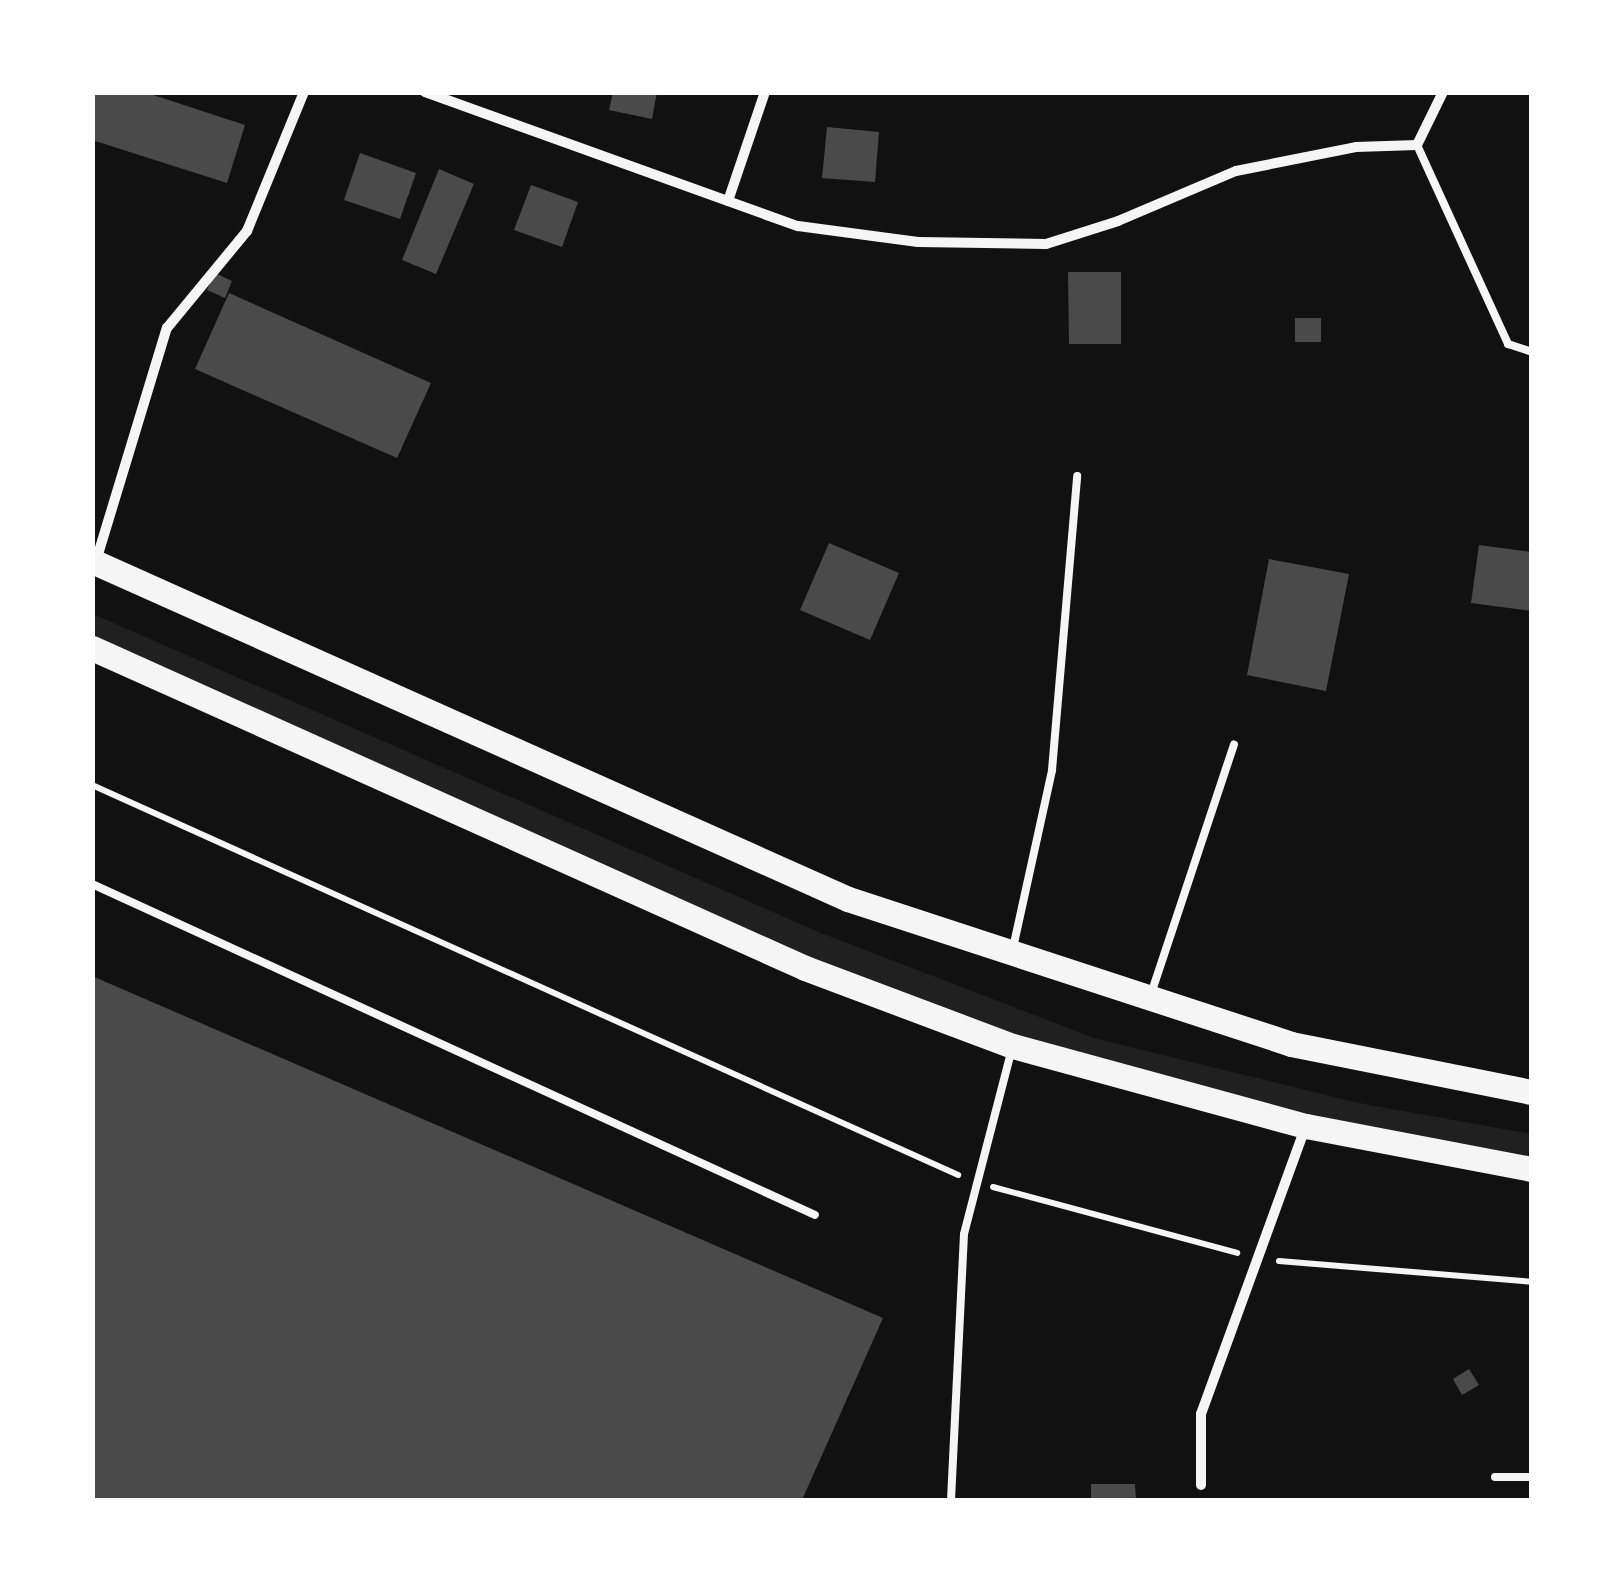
<!DOCTYPE html>
<style>
body{margin:0}
#map{position:relative;width:1624px;height:1593px;overflow:hidden;background:#111;font-family:Roboto,sans-serif}
div>[style]{position:absolute}
.green>*{inset:0;background:#202020}
.building>*{inset:0;background:#4a4a4a}
.path>*{height:6px;margin:-3px;padding:0 3px;transform-origin:3px;border-radius:3px;background:#f5f5f5}
.service>*{height:8px;margin:-4px;padding:0 4px;transform-origin:4px;border-radius:4px;background:#f5f5f5}
.minor>*{height:10px;margin:-5px;padding:0 5px;transform-origin:5px;border-radius:5px;background:#f5f5f5}
.primary>*{height:25px;margin:-12.5px;padding:0 12.5px;transform-origin:12.5px;border-radius:12.5px;background:#f5f5f5}
span{translate:-50% -50%;white-space:nowrap;text-align:center;line-height:1.15;-webkit-text-stroke:10px #fff;paint-order:stroke}
.frame{position:absolute;inset:0;border:95px solid #fff;pointer-events:none}
</style>
<div id="map">
<div class="green">
<div style="clip-path:polygon(93px 614px,821px 933px,1094px 1038px,1358px 1103px,1531px 1134px,1531px 1163px,1328px 1122px,1083px 1059px,853px 979px,93px 644px)"></div>
</div>
<div class="building">
<div style="clip-path:polygon(92px 92px,144px 92px,245px 125px,227px 183px,92px 140px)"></div>
<div style="clip-path:polygon(613px 92px,657px 92px,652px 119px,609px 110px)"></div>
<div style="clip-path:polygon(827px 127px,879px 132px,875px 182px,822px 178px)"></div>
<div style="clip-path:polygon(360px 153px,416px 173px,400px 219px,344px 200px)"></div>
<div style="clip-path:polygon(439px 169px,474px 184px,436px 274px,402px 260px)"></div>
<div style="clip-path:polygon(531px 185px,578px 202px,562px 247px,514px 230px)"></div>
<div style="clip-path:polygon(1068px 272px,1121px 272px,1121px 344px,1069px 344px)"></div>
<div style="clip-path:polygon(215px 273px,232px 281px,225px 298px,207px 290px)"></div>
<div style="clip-path:polygon(229px 293px,431px 383px,397px 458px,195px 369px)"></div>
<div style="clip-path:polygon(1295px 318px,1321px 318px,1321px 342px,1295px 342px)"></div>
<div style="clip-path:polygon(829px 543px,899px 573px,870px 640px,800px 610px)"></div>
<div style="clip-path:polygon(1479px 545px,1532px 552px,1532px 611px,1471px 603px)"></div>
<div style="clip-path:polygon(1269px 559px,1349px 574px,1326px 691px,1247px 675px)"></div>
<div style="clip-path:polygon(92px 976px,883px 1318px,802px 1500px,92px 1500px)"></div>
<div style="clip-path:polygon(1469px 1369px,1479px 1385px,1462px 1395px,1453px 1379px)"></div>
<div style="clip-path:polygon(1091px 1484px,1135px 1484px,1136px 1500px,1091px 1500px)"></div>
</div>
<div class="path">
<div style="left:92px;top:785px;width:950px;rotate:24.24deg"></div>
<div style="left:993px;top:1187px;width:253px;rotate:15.1deg"></div>
<div style="left:1279px;top:1261px;width:254px;rotate:4.7deg"></div>
</div>
<div class="service">
<div style="left:1417px;top:145px;width:219px;rotate:65.4deg"></div>
<div style="left:1508px;top:344px;width:25px;rotate:18deg"></div>
<div style="left:92px;top:884px;width:795px;rotate:24.6deg"></div>
<div style="left:1013px;top:948px;width:182px;rotate:-77.6deg"></div>
<div style="left:1052px;top:770px;width:295px;rotate:-85.1deg"></div>
<div style="left:1151px;top:994px;width:263px;rotate:-71.6deg"></div>
<div style="left:1495px;top:1477px;width:37px"></div>
<div style="left:951px;top:1500px;width:266px;rotate:-87.2deg"></div>
<div style="left:964px;top:1234px;width:188px;rotate:-75.5deg"></div>
</div>
<div class="minor">
<div style="left:425px;top:92px;width:396px;rotate:19.8deg"></div>
<div style="left:798px;top:226px;width:121px;rotate:7.6deg"></div>
<div style="left:918px;top:242px;width:128px;rotate:0.9deg"></div>
<div style="left:1046px;top:244px;width:76px;rotate:-17.7deg"></div>
<div style="left:1118px;top:221px;width:128px;rotate:-23deg"></div>
<div style="left:1236px;top:171px;width:122px;rotate:-11.3deg"></div>
<div style="left:1356px;top:147px;width:61px;rotate:-1.9deg"></div>
<div style="left:1417px;top:145px;width:59px;rotate:-63.9deg"></div>
<div style="left:728px;top:201px;width:115px;rotate:-71.3deg"></div>
<div style="left:96px;top:561px;width:244px;rotate:-73.1deg"></div>
<div style="left:167px;top:328px;width:126px;rotate:-50.5deg"></div>
<div style="left:247px;top:231px;width:150px;rotate:-67.7deg"></div>
<div style="left:1201px;top:1485px;width:71px;rotate:-90deg"></div>
<div style="left:1201px;top:1414px;width:307px;rotate:-70deg"></div>
</div>
<div class="primary">
<div style="left:92px;top:561px;width:828px;rotate:24.09deg"></div>
<div style="left:848px;top:899px;width:466px;rotate:18.1deg"></div>
<div style="left:1291px;top:1044px;width:246px;rotate:11.3deg"></div>
<div style="left:92px;top:648px;width:782px;rotate:24.17deg"></div>
<div style="left:805px;top:968px;width:222px;rotate:20.6deg"></div>
<div style="left:1013px;top:1046px;width:304px;rotate:15.3deg"></div>
<div style="left:1306px;top:1126px;width:230px;rotate:10.8deg"></div>
</div>
<div class="frame"></div>
</div>
